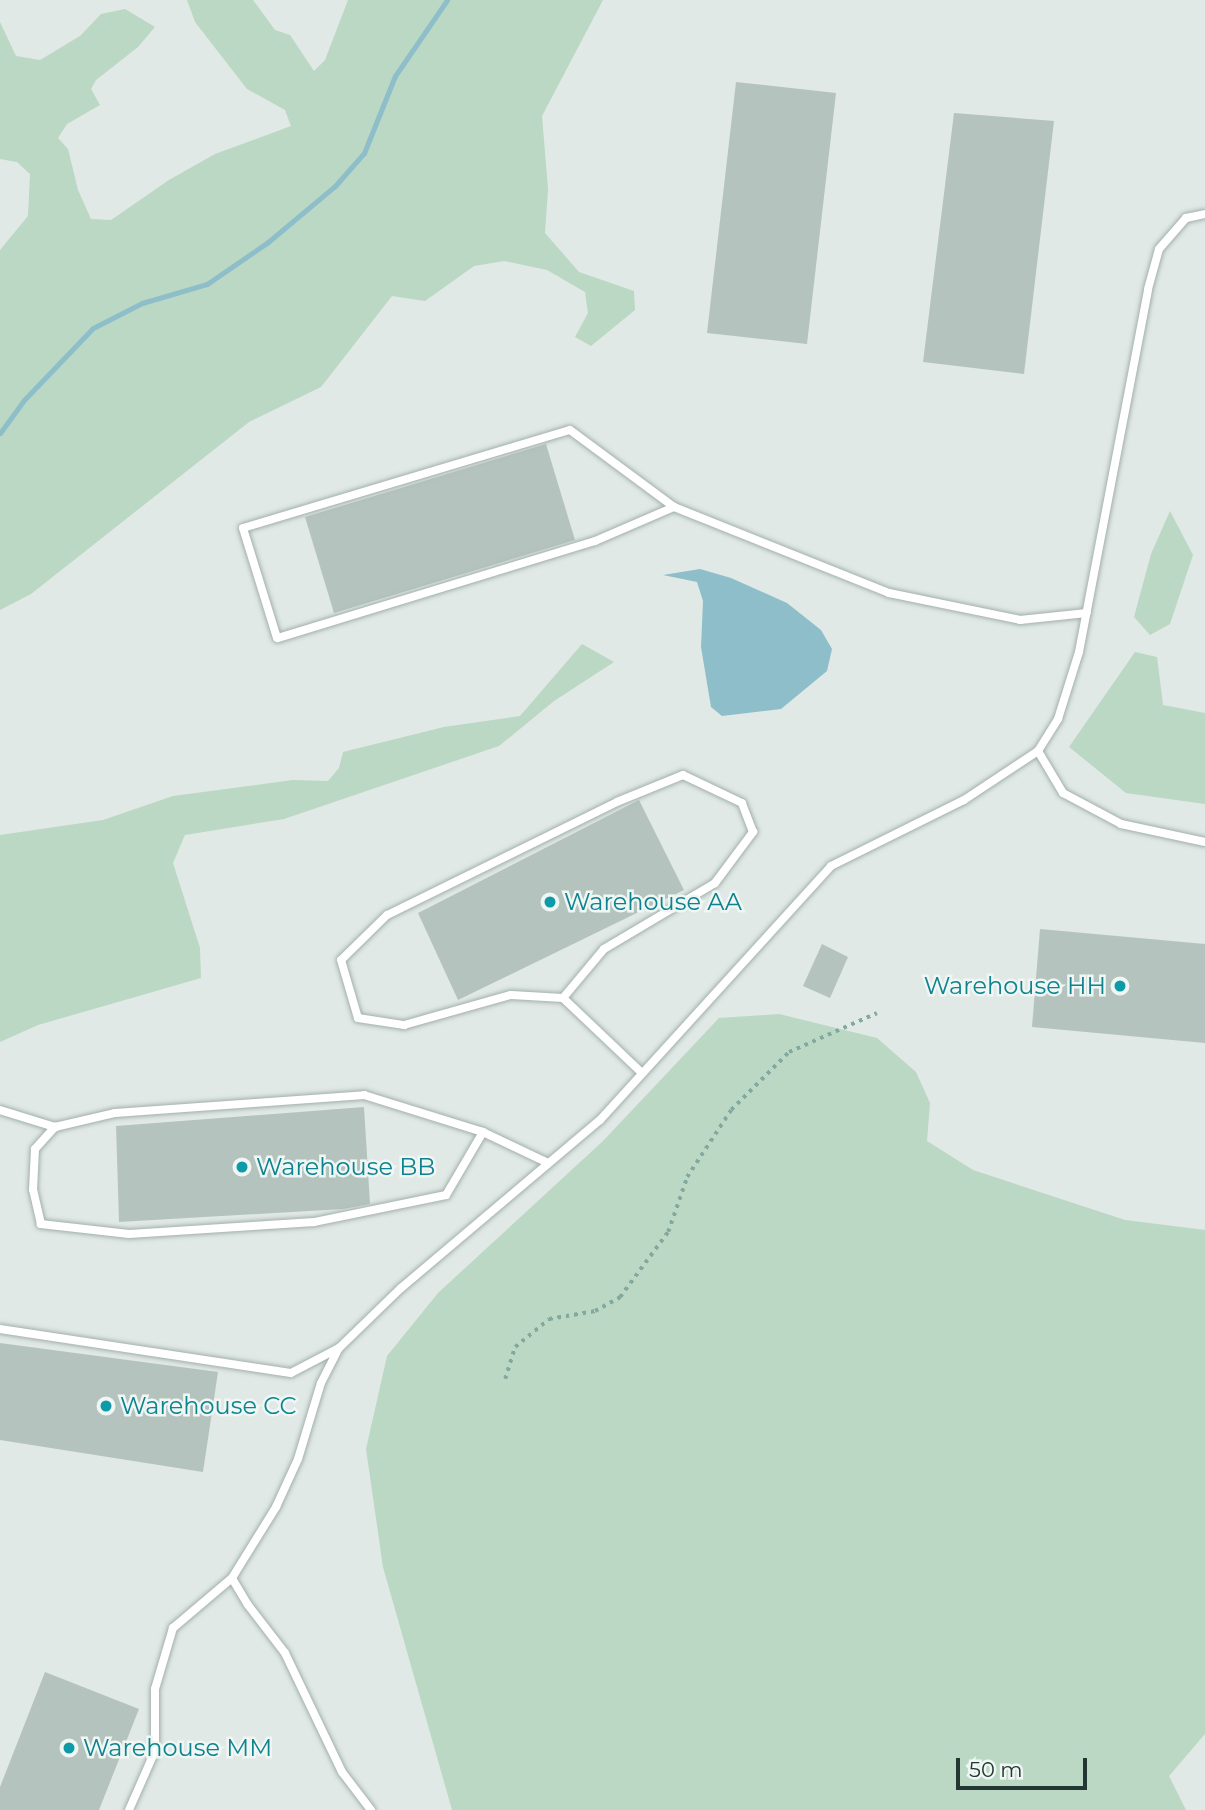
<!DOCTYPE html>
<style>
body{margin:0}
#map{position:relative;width:1205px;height:1810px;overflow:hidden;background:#e0e9e5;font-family:Montserrat,sans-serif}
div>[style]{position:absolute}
.green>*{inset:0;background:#bad8c3}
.water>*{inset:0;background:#8dbec9}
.stream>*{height:5px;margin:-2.5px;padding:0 2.5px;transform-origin:2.5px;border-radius:2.5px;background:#8dbec9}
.building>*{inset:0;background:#b5c3be}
.path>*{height:3.5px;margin-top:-1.75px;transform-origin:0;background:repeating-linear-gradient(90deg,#83a99e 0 3.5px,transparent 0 8.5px)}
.roads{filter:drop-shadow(0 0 2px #a3b0ac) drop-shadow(0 0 2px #a3b0ac)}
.service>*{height:8px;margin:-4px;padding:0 4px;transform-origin:4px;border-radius:4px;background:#fff}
.dots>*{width:19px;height:19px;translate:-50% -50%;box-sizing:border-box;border:4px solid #eff6f3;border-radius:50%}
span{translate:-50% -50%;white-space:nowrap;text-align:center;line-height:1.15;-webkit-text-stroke:5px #eff6f3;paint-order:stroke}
.culture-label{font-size:24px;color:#0d838f}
.left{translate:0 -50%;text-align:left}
.right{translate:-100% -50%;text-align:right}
.scale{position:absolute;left:956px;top:1758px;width:131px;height:32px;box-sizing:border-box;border:4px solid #223732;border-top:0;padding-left:9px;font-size:21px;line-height:24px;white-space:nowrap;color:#223732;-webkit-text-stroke:5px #eff6f3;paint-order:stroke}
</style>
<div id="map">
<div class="green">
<div style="clip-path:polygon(187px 0,253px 0,275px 30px,290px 35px,314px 71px,325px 60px,348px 0,603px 0,542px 116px,548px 189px,545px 233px,579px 272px,634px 291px,635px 310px,591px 346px,575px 337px,588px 313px,585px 292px,547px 270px,504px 261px,474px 266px,425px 301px,392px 296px,321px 387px,249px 422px,31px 594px,0 610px,0 250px,28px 216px,30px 174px,17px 162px,0 159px,0 22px,16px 56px,40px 60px,80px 36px,101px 14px,125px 9px,155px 27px,138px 47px,96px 80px,91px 89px,100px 105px,67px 124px,58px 138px,68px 149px,78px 190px,91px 219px,111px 220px,169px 180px,215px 154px,291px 126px,285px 110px,247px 89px,195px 22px)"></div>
<div style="clip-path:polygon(1170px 511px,1193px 555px,1170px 624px,1150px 635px,1134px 617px,1151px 554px)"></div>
<div style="clip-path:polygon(582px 644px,614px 662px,554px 701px,499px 746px,284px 819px,185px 835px,173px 863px,200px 948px,201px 978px,38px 1025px,0 1042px,0 835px,103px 820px,173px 796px,293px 780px,328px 781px,339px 768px,343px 752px,444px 727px,520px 716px)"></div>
<div style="clip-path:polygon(1135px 652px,1157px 657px,1163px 705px,1205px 713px,1205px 804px,1126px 793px,1069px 747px)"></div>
<div style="clip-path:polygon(779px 1014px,877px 1038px,916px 1072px,930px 1103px,927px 1141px,973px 1170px,1125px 1220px,1205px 1230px,1205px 1734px,1169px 1776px,1186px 1810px,452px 1810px,383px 1567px,366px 1449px,387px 1356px,438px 1293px,603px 1141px,719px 1018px)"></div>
</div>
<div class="water">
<div style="clip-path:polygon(700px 569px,731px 578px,787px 603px,821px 630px,832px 649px,827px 671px,781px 709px,722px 716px,711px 707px,701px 647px,703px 601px,697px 582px,663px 575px)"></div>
</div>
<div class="stream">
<div style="left:0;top:433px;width:39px;rotate:-54deg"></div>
<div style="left:23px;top:401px;width:101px;rotate:-46.2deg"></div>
<div style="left:93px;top:328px;width:55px;rotate:-27deg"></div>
<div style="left:142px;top:303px;width:68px;rotate:-16.3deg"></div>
<div style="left:207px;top:284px;width:74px;rotate:-34.5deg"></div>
<div style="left:268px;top:242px;width:87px;rotate:-39.9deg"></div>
<div style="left:335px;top:186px;width:44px;rotate:-48.7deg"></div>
<div style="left:364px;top:153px;width:83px;rotate:-68.1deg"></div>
<div style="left:395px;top:76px;width:92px;rotate:-55.6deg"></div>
</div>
<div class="building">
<div style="clip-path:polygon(736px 82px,836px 93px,807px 344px,707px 333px)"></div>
<div style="clip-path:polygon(954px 113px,1054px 121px,1024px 374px,923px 362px)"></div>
<div style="clip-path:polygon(546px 444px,575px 540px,334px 613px,305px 517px)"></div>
<div style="clip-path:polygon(639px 800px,684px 890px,458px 1000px,418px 913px)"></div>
<div style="clip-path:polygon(1040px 929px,1205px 944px,1205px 1043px,1032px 1027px)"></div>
<div style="clip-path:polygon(822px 944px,848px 957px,830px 998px,803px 986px)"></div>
<div style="clip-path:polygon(364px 1107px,370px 1204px,343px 1209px,119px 1222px,116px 1126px)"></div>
<div style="clip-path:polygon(0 1343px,218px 1372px,203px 1472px,0 1440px)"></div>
<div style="clip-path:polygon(45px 1672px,139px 1709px,99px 1810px,0 1810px,0 1787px)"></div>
</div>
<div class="path">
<div style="left:505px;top:1379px;width:34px;rotate:-73deg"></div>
<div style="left:515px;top:1347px;width:44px;rotate:-39.5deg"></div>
<div style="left:549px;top:1319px;width:47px;rotate:-9.9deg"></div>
<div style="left:595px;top:1311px;width:29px;rotate:-29deg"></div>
<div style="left:620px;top:1297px;width:81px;rotate:-53.6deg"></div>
<div style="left:668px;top:1232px;width:58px;rotate:-70.9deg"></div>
<div style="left:687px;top:1177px;width:80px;rotate:-56.7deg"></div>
<div style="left:731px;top:1110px;width:82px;rotate:-45deg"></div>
<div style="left:789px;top:1052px;width:96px;rotate:-23.9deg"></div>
</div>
<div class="roads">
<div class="service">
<div style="left:674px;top:507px;width:86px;rotate:156.7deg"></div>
<div style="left:595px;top:541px;width:332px;rotate:163deg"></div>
<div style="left:277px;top:638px;width:115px;rotate:-107.2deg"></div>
<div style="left:243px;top:528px;width:341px;rotate:-16.7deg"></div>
<div style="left:570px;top:430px;width:129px;rotate:36.5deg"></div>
<div style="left:674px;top:507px;width:232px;rotate:21.8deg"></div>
<div style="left:889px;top:593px;width:134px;rotate:11.6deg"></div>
<div style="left:1020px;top:620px;width:67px;rotate:-6deg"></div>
<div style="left:1038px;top:751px;width:49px;rotate:59.2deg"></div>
<div style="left:1063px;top:793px;width:66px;rotate:28.1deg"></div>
<div style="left:1121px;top:824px;width:86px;rotate:12.1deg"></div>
<div style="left:563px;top:998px;width:64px;rotate:-50.1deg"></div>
<div style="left:604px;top:949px;width:129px;rotate:-30.7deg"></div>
<div style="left:715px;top:883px;width:64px;rotate:-53.3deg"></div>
<div style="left:753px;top:832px;width:31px;rotate:-111deg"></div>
<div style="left:742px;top:803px;width:65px;rotate:-154.6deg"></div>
<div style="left:683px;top:775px;width:71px;rotate:157.8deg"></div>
<div style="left:617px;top:802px;width:256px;rotate:153.8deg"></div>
<div style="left:387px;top:915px;width:64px;rotate:135.6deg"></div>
<div style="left:341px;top:960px;width:60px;rotate:73.7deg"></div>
<div style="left:358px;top:1018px;width:47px;rotate:8.7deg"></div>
<div style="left:404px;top:1025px;width:111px;rotate:-15.7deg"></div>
<div style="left:511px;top:995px;width:52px;rotate:3.3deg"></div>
<div style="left:563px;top:998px;width:109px;rotate:43.5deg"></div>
<div style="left:0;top:1110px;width:58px;rotate:17.2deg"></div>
<div style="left:483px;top:1132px;width:73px;rotate:120.4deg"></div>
<div style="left:446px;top:1195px;width:135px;rotate:168.4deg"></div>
<div style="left:314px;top:1222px;width:185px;rotate:176.3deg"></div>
<div style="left:129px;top:1234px;width:89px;rotate:-173.5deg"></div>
<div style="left:41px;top:1224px;width:35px;rotate:-103deg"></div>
<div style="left:33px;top:1190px;width:41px;rotate:-87.2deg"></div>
<div style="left:35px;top:1149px;width:30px;rotate:-48deg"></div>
<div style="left:55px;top:1127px;width:62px;rotate:-13.1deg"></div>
<div style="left:115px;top:1113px;width:250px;rotate:-4.1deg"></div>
<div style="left:364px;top:1095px;width:125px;rotate:17.3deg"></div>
<div style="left:483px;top:1132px;width:72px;rotate:25.5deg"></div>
<div style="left:0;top:1329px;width:294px;rotate:8.6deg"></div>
<div style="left:291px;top:1373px;width:54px;rotate:-27.5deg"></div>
<div style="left:129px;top:1810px;width:64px;rotate:-66.2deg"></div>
<div style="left:155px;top:1751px;width:62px;rotate:-90deg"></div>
<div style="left:155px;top:1689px;width:64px;rotate:-73.6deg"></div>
<div style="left:173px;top:1628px;width:77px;rotate:-40.3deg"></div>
<div style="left:371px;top:1810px;width:48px;rotate:-127.3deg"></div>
<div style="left:342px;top:1772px;width:132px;rotate:-115.6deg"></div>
<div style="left:285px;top:1653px;width:61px;rotate:-127.6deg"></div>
<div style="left:248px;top:1605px;width:31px;rotate:-121deg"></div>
<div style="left:232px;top:1578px;width:84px;rotate:-58.2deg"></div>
<div style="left:276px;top:1507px;width:53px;rotate:-65.4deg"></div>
<div style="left:298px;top:1459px;width:79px;rotate:-73.2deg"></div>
<div style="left:321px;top:1383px;width:39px;rotate:-63deg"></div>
<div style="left:339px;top:1348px;width:86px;rotate:-44.1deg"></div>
<div style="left:401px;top:1288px;width:260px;rotate:-40.2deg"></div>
<div style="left:600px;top:1120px;width:343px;rotate:-47.7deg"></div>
<div style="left:831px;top:866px;width:148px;rotate:-26.4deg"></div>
<div style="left:964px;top:800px;width:89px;rotate:-33.5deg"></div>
<div style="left:1038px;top:751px;width:38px;rotate:-58deg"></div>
<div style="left:1058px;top:719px;width:70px;rotate:-72.6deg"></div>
<div style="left:1079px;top:652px;width:369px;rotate:-79.2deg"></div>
<div style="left:1148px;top:289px;width:41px;rotate:-74.6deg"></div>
<div style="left:1159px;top:249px;width:41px;rotate:-48.9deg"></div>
<div style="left:1186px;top:218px;width:19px;rotate:-12deg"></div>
</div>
</div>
<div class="dots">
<div style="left:550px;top:902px;background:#0f9aa8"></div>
<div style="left:1120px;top:986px;background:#0f9aa8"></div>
<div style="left:242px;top:1167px;background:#0f9aa8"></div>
<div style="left:106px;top:1406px;background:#0f9aa8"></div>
<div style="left:69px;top:1748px;background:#0f9aa8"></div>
</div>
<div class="culture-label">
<span class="left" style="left:564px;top:902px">Warehouse AA</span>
<span class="right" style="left:1106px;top:986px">Warehouse HH</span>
<span class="left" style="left:256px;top:1167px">Warehouse BB</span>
<span class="left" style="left:120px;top:1406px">Warehouse CC</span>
<span class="left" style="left:83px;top:1748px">Warehouse MM</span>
</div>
<div class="scale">50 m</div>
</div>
